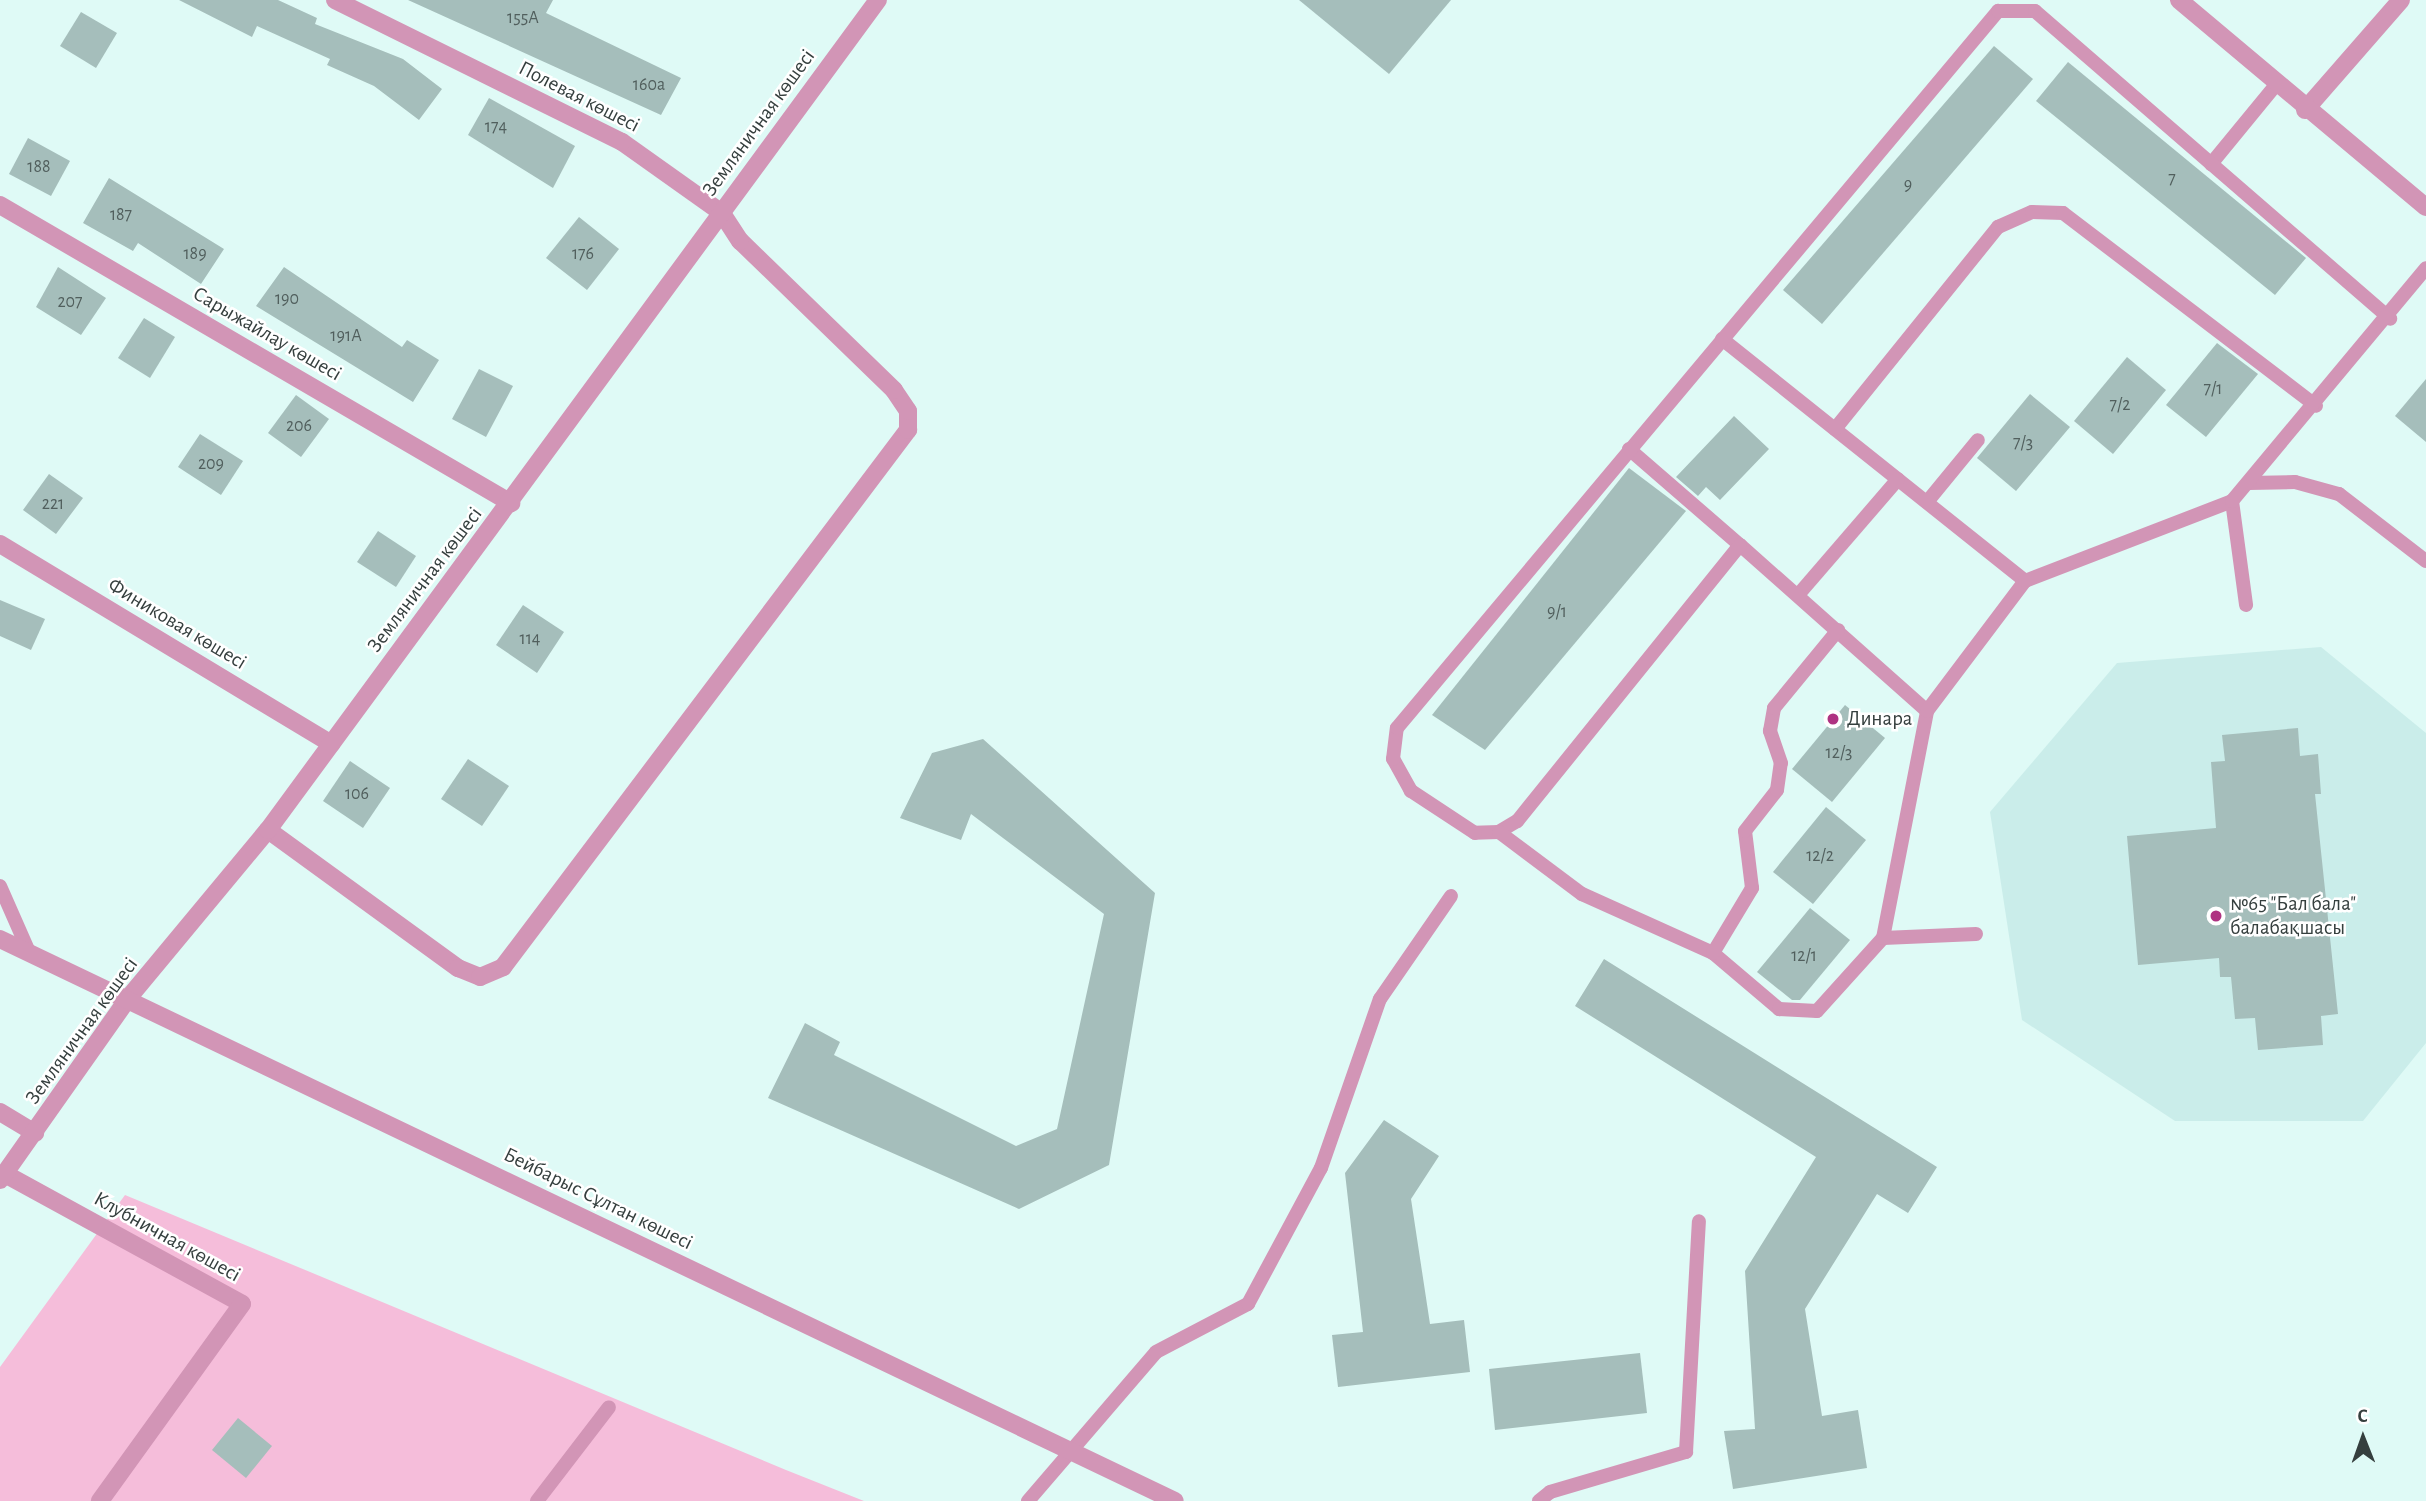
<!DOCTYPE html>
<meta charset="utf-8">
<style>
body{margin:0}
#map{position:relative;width:2426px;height:1501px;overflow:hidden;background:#dffaf6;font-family:"Alegreya Sans",sans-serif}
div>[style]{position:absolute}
.built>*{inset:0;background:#caedea}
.green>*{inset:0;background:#f5bdda}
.building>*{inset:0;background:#a5bebb}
.service>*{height:14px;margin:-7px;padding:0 7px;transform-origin:7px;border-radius:7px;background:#d295b6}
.minor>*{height:18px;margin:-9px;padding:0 9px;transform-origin:9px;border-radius:9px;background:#d295b6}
.tertiary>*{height:18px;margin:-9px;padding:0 9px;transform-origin:9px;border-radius:9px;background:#d295b6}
.dots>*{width:19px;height:19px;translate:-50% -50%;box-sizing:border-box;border:4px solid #fff;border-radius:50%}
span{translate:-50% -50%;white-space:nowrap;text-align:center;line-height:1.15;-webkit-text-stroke:5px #fff;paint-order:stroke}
.number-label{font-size:18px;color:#515f5d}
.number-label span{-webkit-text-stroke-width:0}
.street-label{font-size:21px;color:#353f3e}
.poi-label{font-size:21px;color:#353f3e}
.left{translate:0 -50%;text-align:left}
.north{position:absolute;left:2328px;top:1403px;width:70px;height:70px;-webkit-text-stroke:5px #fff;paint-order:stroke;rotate:359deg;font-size:19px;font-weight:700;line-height:28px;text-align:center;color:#353f3e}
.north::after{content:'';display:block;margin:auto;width:24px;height:32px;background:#353f3e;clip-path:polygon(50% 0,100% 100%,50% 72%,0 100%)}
</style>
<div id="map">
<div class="built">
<div style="clip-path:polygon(2321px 647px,2426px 733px,2426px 1043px,2363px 1121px,2175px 1121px,2022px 1020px,1990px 812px,2117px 663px)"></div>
</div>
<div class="green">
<div style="clip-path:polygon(125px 1195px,786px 1470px,864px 1501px,0 1501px,0 1367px)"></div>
</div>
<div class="building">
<div style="clip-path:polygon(179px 0,278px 0,317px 18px,315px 24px,403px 59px,442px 89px,419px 120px,374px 86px,327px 65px,330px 59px,257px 26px,252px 37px)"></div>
<div style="clip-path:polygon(408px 0,553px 0,546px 13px,681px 78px,661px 115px)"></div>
<div style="clip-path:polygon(1299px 0,1451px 0,1389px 74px)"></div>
<div style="clip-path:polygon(81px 12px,117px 33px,96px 68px,60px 46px)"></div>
<div style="clip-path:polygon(1994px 46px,2033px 79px,1822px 324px,1783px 290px)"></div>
<div style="clip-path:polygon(2068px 62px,2306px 258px,2275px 295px,2036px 101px)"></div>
<div style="clip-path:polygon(489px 98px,575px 146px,553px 188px,468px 135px)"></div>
<div style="clip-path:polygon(28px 138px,70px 161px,51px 196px,9px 174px)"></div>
<div style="clip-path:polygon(109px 178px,224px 249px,201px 284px,138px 243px,133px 251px,83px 223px)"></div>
<div style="clip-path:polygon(579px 217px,619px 249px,587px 290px,546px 258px)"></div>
<div style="clip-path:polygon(58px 267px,106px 298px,81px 335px,36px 307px)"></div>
<div style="clip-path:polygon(284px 267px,402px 347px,407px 340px,439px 360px,413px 402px,256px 306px)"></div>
<div style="clip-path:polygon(144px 318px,175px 337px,150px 378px,118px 358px)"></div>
<div style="clip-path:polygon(2217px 343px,2258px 374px,2206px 437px,2166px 405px)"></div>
<div style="clip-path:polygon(2127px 357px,2166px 390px,2113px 454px,2074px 421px)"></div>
<div style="clip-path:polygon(479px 369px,513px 386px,486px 437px,452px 419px)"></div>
<div style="clip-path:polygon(2426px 379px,2426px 442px,2395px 416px)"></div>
<div style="clip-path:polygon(2030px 394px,2070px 427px,2016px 491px,1977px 458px)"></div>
<div style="clip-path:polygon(296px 395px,329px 419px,301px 457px,268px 433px)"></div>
<div style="clip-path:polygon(1734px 416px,1769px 449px,1720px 500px,1706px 487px,1698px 496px,1676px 477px)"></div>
<div style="clip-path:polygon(200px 434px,243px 461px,221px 495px,178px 467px)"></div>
<div style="clip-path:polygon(1629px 468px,1686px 511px,1485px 750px,1432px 715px)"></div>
<div style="clip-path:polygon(49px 474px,83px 498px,56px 534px,23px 510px)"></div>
<div style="clip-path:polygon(378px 531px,416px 556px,396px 587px,357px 562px)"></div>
<div style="clip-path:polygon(0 600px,45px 619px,31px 650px,0 636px)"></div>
<div style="clip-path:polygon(523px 605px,564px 632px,537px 673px,496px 645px)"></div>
<div style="clip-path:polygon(1845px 705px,1885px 738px,1832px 802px,1792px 769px)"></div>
<div style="clip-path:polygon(2298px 728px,2300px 756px,2318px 754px,2321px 794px,2315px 794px,2338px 1014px,2321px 1016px,2323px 1045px,2258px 1050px,2255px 1018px,2235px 1019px,2231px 977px,2220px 977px,2219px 958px,2138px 965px,2127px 836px,2216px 828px,2211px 762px,2225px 761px,2222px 735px)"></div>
<div style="clip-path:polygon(983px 739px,1155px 893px,1109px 1165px,1019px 1209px,768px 1098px,805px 1023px,840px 1042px,834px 1055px,1016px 1146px,1057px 1129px,1104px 914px,971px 814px,961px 840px,900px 818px,932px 753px)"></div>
<div style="clip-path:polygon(468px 759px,509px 786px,482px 826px,441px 799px)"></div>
<div style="clip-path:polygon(350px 761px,390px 788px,363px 828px,323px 801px)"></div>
<div style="clip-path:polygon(1826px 807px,1866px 840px,1813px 904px,1773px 872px)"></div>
<div style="clip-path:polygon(1810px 908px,1850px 940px,1800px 1000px,1792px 1000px,1757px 972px)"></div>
<div style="clip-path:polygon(1604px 959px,1937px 1167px,1908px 1213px,1877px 1194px,1805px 1309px,1822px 1416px,1858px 1410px,1867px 1468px,1733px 1489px,1724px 1431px,1755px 1429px,1745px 1271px,1816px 1157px,1575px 1006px)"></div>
<div style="clip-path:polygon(1384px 1120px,1439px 1156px,1411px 1199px,1430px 1324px,1464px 1320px,1470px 1372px,1338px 1387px,1332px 1335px,1363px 1332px,1345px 1173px)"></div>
<div style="clip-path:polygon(1640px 1353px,1647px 1413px,1495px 1430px,1489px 1369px)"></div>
<div style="clip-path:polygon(238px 1418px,272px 1446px,246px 1478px,212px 1450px)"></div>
</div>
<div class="service">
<div style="left:2211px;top:164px;width:102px;rotate:-50.6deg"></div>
<div style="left:1722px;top:339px;width:388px;rotate:38.6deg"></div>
<div style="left:1835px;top:429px;width:260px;rotate:-51.1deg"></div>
<div style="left:1998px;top:227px;width:37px;rotate:-24deg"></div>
<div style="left:2032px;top:212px;width:31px;rotate:2deg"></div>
<div style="left:2063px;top:213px;width:318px;rotate:37.3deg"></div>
<div style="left:1629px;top:449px;width:147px;rotate:40.9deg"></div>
<div style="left:2249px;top:483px;width:46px;rotate:-1.2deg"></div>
<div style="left:2295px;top:482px;width:46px;rotate:15.3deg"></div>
<div style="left:2339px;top:494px;width:110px;rotate:37.6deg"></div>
<div style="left:2232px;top:501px;width:105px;rotate:82.3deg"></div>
<div style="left:1927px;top:502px;width:80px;rotate:-50.6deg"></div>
<div style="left:1798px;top:595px;width:153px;rotate:-49.2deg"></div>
<div style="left:1927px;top:711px;width:250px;rotate:-138.4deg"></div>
<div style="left:1740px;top:545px;width:355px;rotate:128.9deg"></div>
<div style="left:1517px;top:821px;width:21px;rotate:149deg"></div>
<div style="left:1499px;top:832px;width:24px;rotate:178deg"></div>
<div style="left:1475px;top:833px;width:77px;rotate:-146.7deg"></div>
<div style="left:1411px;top:791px;width:37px;rotate:-119deg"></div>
<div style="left:1393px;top:759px;width:31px;rotate:-83deg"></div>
<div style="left:1397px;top:728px;width:936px;rotate:-50.03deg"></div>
<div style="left:1998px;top:11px;width:37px"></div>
<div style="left:2035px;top:11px;width:470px;rotate:40.9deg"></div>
<div style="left:1499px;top:832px;width:104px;rotate:36.8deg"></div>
<div style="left:1582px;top:894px;width:144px;rotate:24.2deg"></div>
<div style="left:1713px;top:953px;width:87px;rotate:40.3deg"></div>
<div style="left:1779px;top:1009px;width:38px;rotate:3deg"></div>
<div style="left:1817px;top:1011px;width:98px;rotate:-47.9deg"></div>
<div style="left:0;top:886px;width:72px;rotate:66.3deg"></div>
<div style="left:1976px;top:934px;width:93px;rotate:177.5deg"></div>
<div style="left:1883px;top:938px;width:231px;rotate:-79deg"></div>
<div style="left:1927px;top:711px;width:163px;rotate:-53deg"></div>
<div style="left:2025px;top:581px;width:222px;rotate:-21.1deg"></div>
<div style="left:2232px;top:501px;width:303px;rotate:-50.2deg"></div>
<div style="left:1713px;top:953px;width:76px;rotate:-59deg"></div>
<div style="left:1752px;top:888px;width:57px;rotate:-97deg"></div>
<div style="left:1745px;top:831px;width:52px;rotate:-52deg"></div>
<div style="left:1777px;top:790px;width:27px;rotate:-82deg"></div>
<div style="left:1781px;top:763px;width:34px;rotate:-109deg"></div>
<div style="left:1770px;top:731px;width:23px;rotate:-80deg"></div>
<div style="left:1774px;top:708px;width:101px;rotate:-50.6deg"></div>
<div style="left:537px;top:1501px;width:118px;rotate:-52.5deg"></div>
<div style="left:1028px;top:1501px;width:196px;rotate:-49.3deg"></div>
<div style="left:1156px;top:1352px;width:104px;rotate:-27.6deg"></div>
<div style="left:1248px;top:1304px;width:154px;rotate:-61.8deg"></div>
<div style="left:1321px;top:1168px;width:179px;rotate:-70.8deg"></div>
<div style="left:1380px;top:999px;width:125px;rotate:-55.4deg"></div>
<div style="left:1539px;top:1501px;width:14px;rotate:-39deg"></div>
<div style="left:1550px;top:1492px;width:142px;rotate:-16.4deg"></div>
<div style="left:1686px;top:1452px;width:231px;rotate:-86.8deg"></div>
</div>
<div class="minor">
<div style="left:2305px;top:110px;width:146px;rotate:-48.9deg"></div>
<div style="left:0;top:205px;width:592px;rotate:30.25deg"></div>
<div style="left:0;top:544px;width:387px;rotate:31.1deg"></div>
<div style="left:268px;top:830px;width:235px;rotate:36deg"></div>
<div style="left:458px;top:968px;width:24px;rotate:22deg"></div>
<div style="left:480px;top:977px;width:25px;rotate:-23deg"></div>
<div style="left:503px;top:967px;width:673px;rotate:-52.98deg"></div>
<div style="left:908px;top:430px;width:19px;rotate:-90deg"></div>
<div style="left:908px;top:411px;width:25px;rotate:-124deg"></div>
<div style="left:894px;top:390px;width:214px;rotate:-135.9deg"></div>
<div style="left:740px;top:241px;width:33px;rotate:-123deg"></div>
<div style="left:722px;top:213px;width:123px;rotate:-144.6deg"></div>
<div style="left:622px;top:142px;width:320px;rotate:-153.7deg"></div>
<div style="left:0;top:1112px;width:41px;rotate:31deg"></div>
<div style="left:5px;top:1174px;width:270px;rotate:28.7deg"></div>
<div style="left:242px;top:1304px;width:243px;rotate:125.8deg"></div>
<div style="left:0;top:1180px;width:225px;rotate:-54.8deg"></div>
<div style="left:130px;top:996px;width:216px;rotate:-50.3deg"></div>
<div style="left:268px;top:830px;width:1030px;rotate:-53.69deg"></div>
</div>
<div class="tertiary">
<div style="left:2179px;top:0;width:322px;rotate:40deg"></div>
<div style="left:0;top:939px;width:1302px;rotate:25.56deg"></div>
</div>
<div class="dots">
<div style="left:1833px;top:719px;background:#af3282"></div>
<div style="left:2216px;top:916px;background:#af3282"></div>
</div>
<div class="number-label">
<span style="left:523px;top:18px">155А</span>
<span style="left:649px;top:85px">160а</span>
<span style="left:496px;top:127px">174</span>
<span style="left:39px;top:167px">188</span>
<span style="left:2172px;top:179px">7</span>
<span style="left:1908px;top:185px">9</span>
<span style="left:121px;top:215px">187</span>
<span style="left:195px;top:254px">189</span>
<span style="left:583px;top:254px">176</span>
<span style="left:287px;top:299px">190</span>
<span style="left:70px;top:302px">207</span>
<span style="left:346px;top:336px">191А</span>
<span style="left:2213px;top:389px">7/1</span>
<span style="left:2120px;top:405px">7/2</span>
<span style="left:299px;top:426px">206</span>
<span style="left:2023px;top:443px">7/3</span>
<span style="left:211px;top:464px">209</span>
<span style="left:53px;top:504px">221</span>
<span style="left:1557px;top:612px">9/1</span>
<span style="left:530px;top:639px">114</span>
<span style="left:1839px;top:753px">12/3</span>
<span style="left:357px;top:794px">106</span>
<span style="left:1820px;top:856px">12/2</span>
<span style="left:1804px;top:956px">12/1</span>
</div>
<div class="street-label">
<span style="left:579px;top:97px;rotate:27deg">Полевая көшесі</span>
<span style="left:759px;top:123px;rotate:-54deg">Земляничная көшесі</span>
<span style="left:267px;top:334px;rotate:30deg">Сарыжайлау көшесі</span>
<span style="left:425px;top:580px;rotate:-53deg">Земляничная көшесі</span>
<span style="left:177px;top:624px;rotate:31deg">Финиковая көшесі</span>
<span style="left:82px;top:1031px;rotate:-54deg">Земляничная көшесі</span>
<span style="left:598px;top:1199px;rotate:26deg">Бейбарыс Сұлтан көшесі</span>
<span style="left:167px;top:1237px;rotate:29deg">Клубничная көшесі</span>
</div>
<div class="poi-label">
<span class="left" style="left:1847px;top:719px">Динара</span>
<span class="left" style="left:2230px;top:916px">№65 "Бал бала"<br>балабақшасы</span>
</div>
<div class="north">С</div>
</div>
